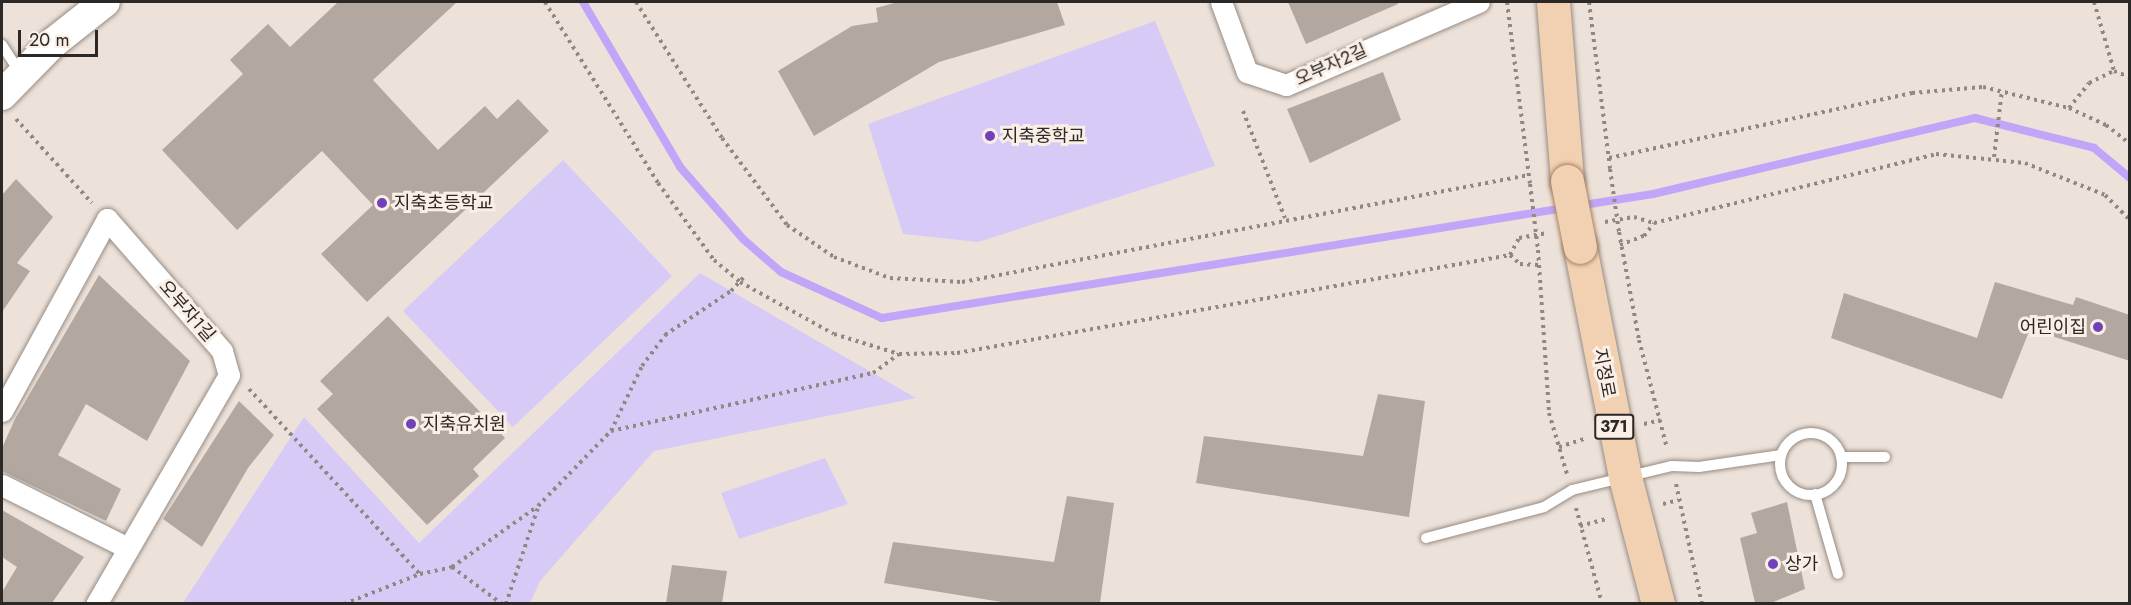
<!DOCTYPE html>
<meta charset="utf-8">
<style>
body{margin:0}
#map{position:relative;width:2131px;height:605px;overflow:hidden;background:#ede2d9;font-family:Jost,"Noto Sans KR",sans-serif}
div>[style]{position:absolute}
.green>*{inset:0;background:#d7caf7}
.stream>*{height:8px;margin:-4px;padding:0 4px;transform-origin:4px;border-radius:4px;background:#c1a5f9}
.building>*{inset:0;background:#b2a89f}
.path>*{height:4px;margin-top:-2px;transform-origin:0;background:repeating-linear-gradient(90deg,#908982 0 3px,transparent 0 7.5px)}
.roads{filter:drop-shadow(0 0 2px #968c84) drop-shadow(0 0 2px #968c84)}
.service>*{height:10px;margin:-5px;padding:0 5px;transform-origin:5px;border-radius:5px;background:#fff}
.service>.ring{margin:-5px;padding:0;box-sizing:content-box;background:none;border:10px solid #fff;border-radius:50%}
.minor>*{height:21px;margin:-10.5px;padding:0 10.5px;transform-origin:10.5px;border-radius:10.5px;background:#fff}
.secondary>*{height:30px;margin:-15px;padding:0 15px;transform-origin:15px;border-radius:15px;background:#fff}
.primary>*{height:33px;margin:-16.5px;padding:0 16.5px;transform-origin:16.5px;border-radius:16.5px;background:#f2d1b3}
.path-bridge>*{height:4px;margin-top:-2px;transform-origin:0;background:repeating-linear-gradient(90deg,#908982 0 3px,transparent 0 7.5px)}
.bridges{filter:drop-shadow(0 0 2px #a88260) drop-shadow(0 0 2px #a88260)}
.primary-bridge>*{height:33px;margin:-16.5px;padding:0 16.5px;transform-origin:16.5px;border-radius:16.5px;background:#f2d1b3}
.dots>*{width:16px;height:16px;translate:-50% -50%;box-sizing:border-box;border:3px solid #faefe6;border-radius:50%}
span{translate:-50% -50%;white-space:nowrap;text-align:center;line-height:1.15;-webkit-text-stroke:6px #faefe6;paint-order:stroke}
.shield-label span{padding:2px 4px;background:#faefe6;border:2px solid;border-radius:4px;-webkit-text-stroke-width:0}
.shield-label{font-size:16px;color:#2c2825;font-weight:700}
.street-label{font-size:18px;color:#2c2825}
.poi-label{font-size:18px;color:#2c2825}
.left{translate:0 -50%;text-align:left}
.right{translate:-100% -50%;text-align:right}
.frame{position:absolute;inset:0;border:3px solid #2c2825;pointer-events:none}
.scale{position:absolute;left:18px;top:30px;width:80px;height:27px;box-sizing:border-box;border:3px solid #2c2825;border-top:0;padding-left:8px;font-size:18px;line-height:21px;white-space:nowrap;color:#2c2825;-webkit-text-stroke:4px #faefe6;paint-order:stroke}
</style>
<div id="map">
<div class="green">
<div style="clip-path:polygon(1155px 21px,1215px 166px,978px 242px,903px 234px,868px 124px)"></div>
<div style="clip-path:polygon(563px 160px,672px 276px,513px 427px,403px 311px)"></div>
<div style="clip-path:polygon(700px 273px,916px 398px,654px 451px,540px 581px,530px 603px,183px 603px,304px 417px,419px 543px)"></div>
<div style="clip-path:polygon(825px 458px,848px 504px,739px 539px,721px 493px)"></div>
</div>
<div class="stream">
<div style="left:583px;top:2px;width:191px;rotate:59.5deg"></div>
<div style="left:680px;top:167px;width:96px;rotate:48.8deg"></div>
<div style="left:743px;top:239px;width:50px;rotate:41deg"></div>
<div style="left:781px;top:272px;width:111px;rotate:24.5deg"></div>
<div style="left:882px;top:318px;width:691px;rotate:-9.16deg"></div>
<div style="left:1577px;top:206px;width:77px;rotate:-9deg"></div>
<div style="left:1653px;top:194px;width:331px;rotate:-13.3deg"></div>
<div style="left:1975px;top:118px;width:123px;rotate:14.1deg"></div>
<div style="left:2094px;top:148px;width:47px;rotate:39.8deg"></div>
</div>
<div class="building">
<div style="clip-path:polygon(338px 2px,457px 2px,373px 80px,438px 150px,485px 106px,497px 119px,518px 99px,549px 131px,367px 302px,321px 254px,373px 205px,322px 151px,237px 230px,162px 150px,243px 74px,230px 60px,268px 24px,290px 47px)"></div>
<div style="clip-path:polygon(898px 2px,1057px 2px,1065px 25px,939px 62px,814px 136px,778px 71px,852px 26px,878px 22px,876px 8px)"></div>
<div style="clip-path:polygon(1288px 2px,1398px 2px,1398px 4px,1306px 44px)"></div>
<div style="clip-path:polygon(1383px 72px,1401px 120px,1310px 163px,1287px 109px)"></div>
<div style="clip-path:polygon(16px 179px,53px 217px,17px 263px,30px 271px,2px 312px,2px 195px)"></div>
<div style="clip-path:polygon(99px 275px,190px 361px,147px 441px,86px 404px,58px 455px,121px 489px,106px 521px,2px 471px,2px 448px,15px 419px)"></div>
<div style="clip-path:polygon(1995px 282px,2073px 305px,2076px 297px,2130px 315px,2130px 361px,2030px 329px,2002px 399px,1831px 338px,1844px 293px,1977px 338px)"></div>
<div style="clip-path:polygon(388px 316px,505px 438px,473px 469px,479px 476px,427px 525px,317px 409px,333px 394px,320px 381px)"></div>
<div style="clip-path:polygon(1378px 394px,1425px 401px,1409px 517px,1196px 483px,1204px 436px,1363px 456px)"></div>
<div style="clip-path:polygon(239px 401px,274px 435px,248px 468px,202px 547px,163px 519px)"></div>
<div style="clip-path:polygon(1067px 496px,1114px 503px,1100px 603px,1008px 603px,884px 583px,893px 542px,1054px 562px)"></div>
<div style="clip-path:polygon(1787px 502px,1805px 589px,1771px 603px,1755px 603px,1740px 538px,1757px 533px,1751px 513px)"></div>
<div style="clip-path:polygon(2px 510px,84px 557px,52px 603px,2px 603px,2px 592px,17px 567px,2px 557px)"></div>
<div style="clip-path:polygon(672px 565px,727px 571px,722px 603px,666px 603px)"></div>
</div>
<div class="path">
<div style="left:545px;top:2px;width:213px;rotate:58deg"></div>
<div style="left:658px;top:183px;width:95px;rotate:54deg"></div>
<div style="left:714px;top:260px;width:34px;rotate:40deg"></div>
<div style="left:740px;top:282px;width:107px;rotate:29deg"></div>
<div style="left:834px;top:334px;width:68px;rotate:17.1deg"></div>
<div style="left:899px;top:354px;width:58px;rotate:-1deg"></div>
<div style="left:957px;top:353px;width:562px;rotate:-10.05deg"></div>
<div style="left:1510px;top:255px;width:19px;rotate:-62deg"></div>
<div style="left:1519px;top:238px;width:29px;rotate:-10deg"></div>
<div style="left:636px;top:2px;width:161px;rotate:57.7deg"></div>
<div style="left:722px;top:138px;width:109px;rotate:53.2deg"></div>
<div style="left:787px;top:225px;width:57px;rotate:34.2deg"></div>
<div style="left:834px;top:257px;width:60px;rotate:20.6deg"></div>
<div style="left:890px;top:278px;width:72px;rotate:3.2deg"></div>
<div style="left:962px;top:282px;width:577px;rotate:-10.69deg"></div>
<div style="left:1507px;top:2px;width:183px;rotate:82.8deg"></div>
<div style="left:1589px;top:2px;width:168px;rotate:82.8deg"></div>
<div style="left:2094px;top:2px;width:72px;rotate:73.8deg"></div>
<div style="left:2069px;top:108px;width:32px;rotate:-51deg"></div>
<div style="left:2089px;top:83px;width:28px;rotate:-26deg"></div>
<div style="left:2114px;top:71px;width:17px;rotate:21deg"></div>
<div style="left:1243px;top:111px;width:115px;rotate:68.6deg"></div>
<div style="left:16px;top:119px;width:113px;rotate:47.9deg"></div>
<div style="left:1994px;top:157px;width:67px;rotate:-83.2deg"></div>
<div style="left:1609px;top:158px;width:310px;rotate:-12.1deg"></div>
<div style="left:1912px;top:93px;width:71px;rotate:-4.8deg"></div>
<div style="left:1983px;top:87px;width:89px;rotate:13.7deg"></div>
<div style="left:2069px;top:108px;width:41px;rotate:24.7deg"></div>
<div style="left:2106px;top:125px;width:31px;rotate:38deg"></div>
<div style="left:1605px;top:222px;width:29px;rotate:-10deg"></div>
<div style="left:1634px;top:217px;width:21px;rotate:17deg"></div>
<div style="left:1654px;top:223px;width:290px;rotate:-13.7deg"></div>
<div style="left:1936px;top:154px;width:89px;rotate:5.8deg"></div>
<div style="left:2025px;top:163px;width:86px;rotate:21.8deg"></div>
<div style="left:2105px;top:195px;width:35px;rotate:45deg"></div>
<div style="left:1619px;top:232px;width:110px;rotate:79.5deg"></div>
<div style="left:1639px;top:340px;width:112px;rotate:75.5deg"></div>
<div style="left:1620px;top:245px;width:26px;rotate:-21deg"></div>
<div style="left:1644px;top:236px;width:16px;rotate:-52deg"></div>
<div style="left:1538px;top:250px;width:163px;rotate:86.1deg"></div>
<div style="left:1549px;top:413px;width:64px;rotate:73.6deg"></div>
<div style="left:1510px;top:255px;width:13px;rotate:42deg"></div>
<div style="left:1520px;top:264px;width:19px;rotate:3deg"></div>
<div style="left:249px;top:389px;width:252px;rotate:47.3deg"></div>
<div style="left:1644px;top:424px;width:17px;rotate:-13deg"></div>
<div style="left:611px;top:431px;width:268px;rotate:-12.5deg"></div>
<div style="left:873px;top:373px;width:32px;rotate:-36deg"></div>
<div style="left:1559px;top:447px;width:29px;rotate:-18deg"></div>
<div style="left:1676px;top:484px;width:123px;rotate:77.8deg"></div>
<div style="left:1663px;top:504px;width:16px;rotate:-14deg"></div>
<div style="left:1576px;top:508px;width:99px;rotate:74.8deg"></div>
<div style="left:1580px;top:526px;width:27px;rotate:-15deg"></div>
<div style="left:452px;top:567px;width:105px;rotate:-35.3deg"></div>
<div style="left:538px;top:506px;width:105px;rotate:-45.8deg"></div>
<div style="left:611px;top:431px;width:72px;rotate:-64.5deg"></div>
<div style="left:642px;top:366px;width:39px;rotate:-53deg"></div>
<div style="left:665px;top:335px;width:79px;rotate:-33.7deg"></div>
<div style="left:731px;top:291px;width:22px;rotate:-47deg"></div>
<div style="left:344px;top:604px;width:82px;rotate:-21.5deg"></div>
<div style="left:420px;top:574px;width:33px;rotate:-12deg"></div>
<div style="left:452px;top:567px;width:62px;rotate:36.5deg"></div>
<div style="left:506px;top:604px;width:102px;rotate:-71.7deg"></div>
</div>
<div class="roads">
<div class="service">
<div style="left:2px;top:45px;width:35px;rotate:57deg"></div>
<div class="ring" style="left:1780px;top:433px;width:52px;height:52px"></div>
<div style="left:1841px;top:457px;width:44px"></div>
<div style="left:1815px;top:494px;width:83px;rotate:74deg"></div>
<div style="left:1426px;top:538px;width:122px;rotate:-14.7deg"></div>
<div style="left:1544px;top:507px;width:33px;rotate:-31deg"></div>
<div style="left:1572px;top:490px;width:103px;rotate:-13.5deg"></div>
<div style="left:1672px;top:466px;width:27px;rotate:2deg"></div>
<div style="left:1699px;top:467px;width:83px;rotate:-8.3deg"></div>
</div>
<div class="minor">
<div style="left:1221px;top:2px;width:75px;rotate:69.6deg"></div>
<div style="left:1247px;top:72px;width:41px;rotate:18.4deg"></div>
<div style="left:1286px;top:85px;width:210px;rotate:-23.3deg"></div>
<div style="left:2px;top:411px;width:219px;rotate:-61.3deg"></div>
<div style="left:107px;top:219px;width:175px;rotate:48.9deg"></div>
<div style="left:222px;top:351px;width:25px;rotate:74deg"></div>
<div style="left:229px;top:375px;width:265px;rotate:120.1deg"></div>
<div style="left:2px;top:485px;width:141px;rotate:26.6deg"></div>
</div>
<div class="secondary">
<div style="left:2px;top:95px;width:73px;rotate:-45.6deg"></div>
<div style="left:53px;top:43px;width:66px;rotate:-38.3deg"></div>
</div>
<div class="primary">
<div style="left:1553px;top:2px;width:180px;rotate:85.5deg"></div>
<div style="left:1580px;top:247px;width:234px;rotate:78.9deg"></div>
<div style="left:1625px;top:477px;width:131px;rotate:75.4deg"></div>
</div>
</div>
<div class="path-bridge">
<div style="left:1610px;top:169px;width:64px;rotate:81.9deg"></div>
<div style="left:1530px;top:184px;width:66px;rotate:83.1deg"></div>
</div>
<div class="bridges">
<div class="primary-bridge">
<div style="left:1567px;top:181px;width:67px;rotate:78.9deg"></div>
</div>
</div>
<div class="dots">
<div style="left:990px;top:136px;background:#7241b8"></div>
<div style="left:382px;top:203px;background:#7241b8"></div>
<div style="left:2098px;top:327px;background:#7241b8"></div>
<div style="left:411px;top:424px;background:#7241b8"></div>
<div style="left:1773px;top:564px;background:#7241b8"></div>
</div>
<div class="shield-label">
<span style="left:1614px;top:427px">371</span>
</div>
<div class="street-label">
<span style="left:1331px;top:65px;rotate:-24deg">오부자2길</span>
<span style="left:187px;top:311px;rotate:49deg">오부자1길</span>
<span style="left:1604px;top:373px;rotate:79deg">지정로</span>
</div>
<div class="poi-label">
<span class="left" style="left:1002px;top:136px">지축중학교</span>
<span class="left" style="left:394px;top:203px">지축초등학교</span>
<span class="right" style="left:2086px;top:327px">어린이집</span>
<span class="left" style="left:423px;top:424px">지축유치원</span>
<span class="left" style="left:1785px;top:564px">상가</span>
</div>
<div class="frame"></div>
<div class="scale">20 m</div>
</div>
